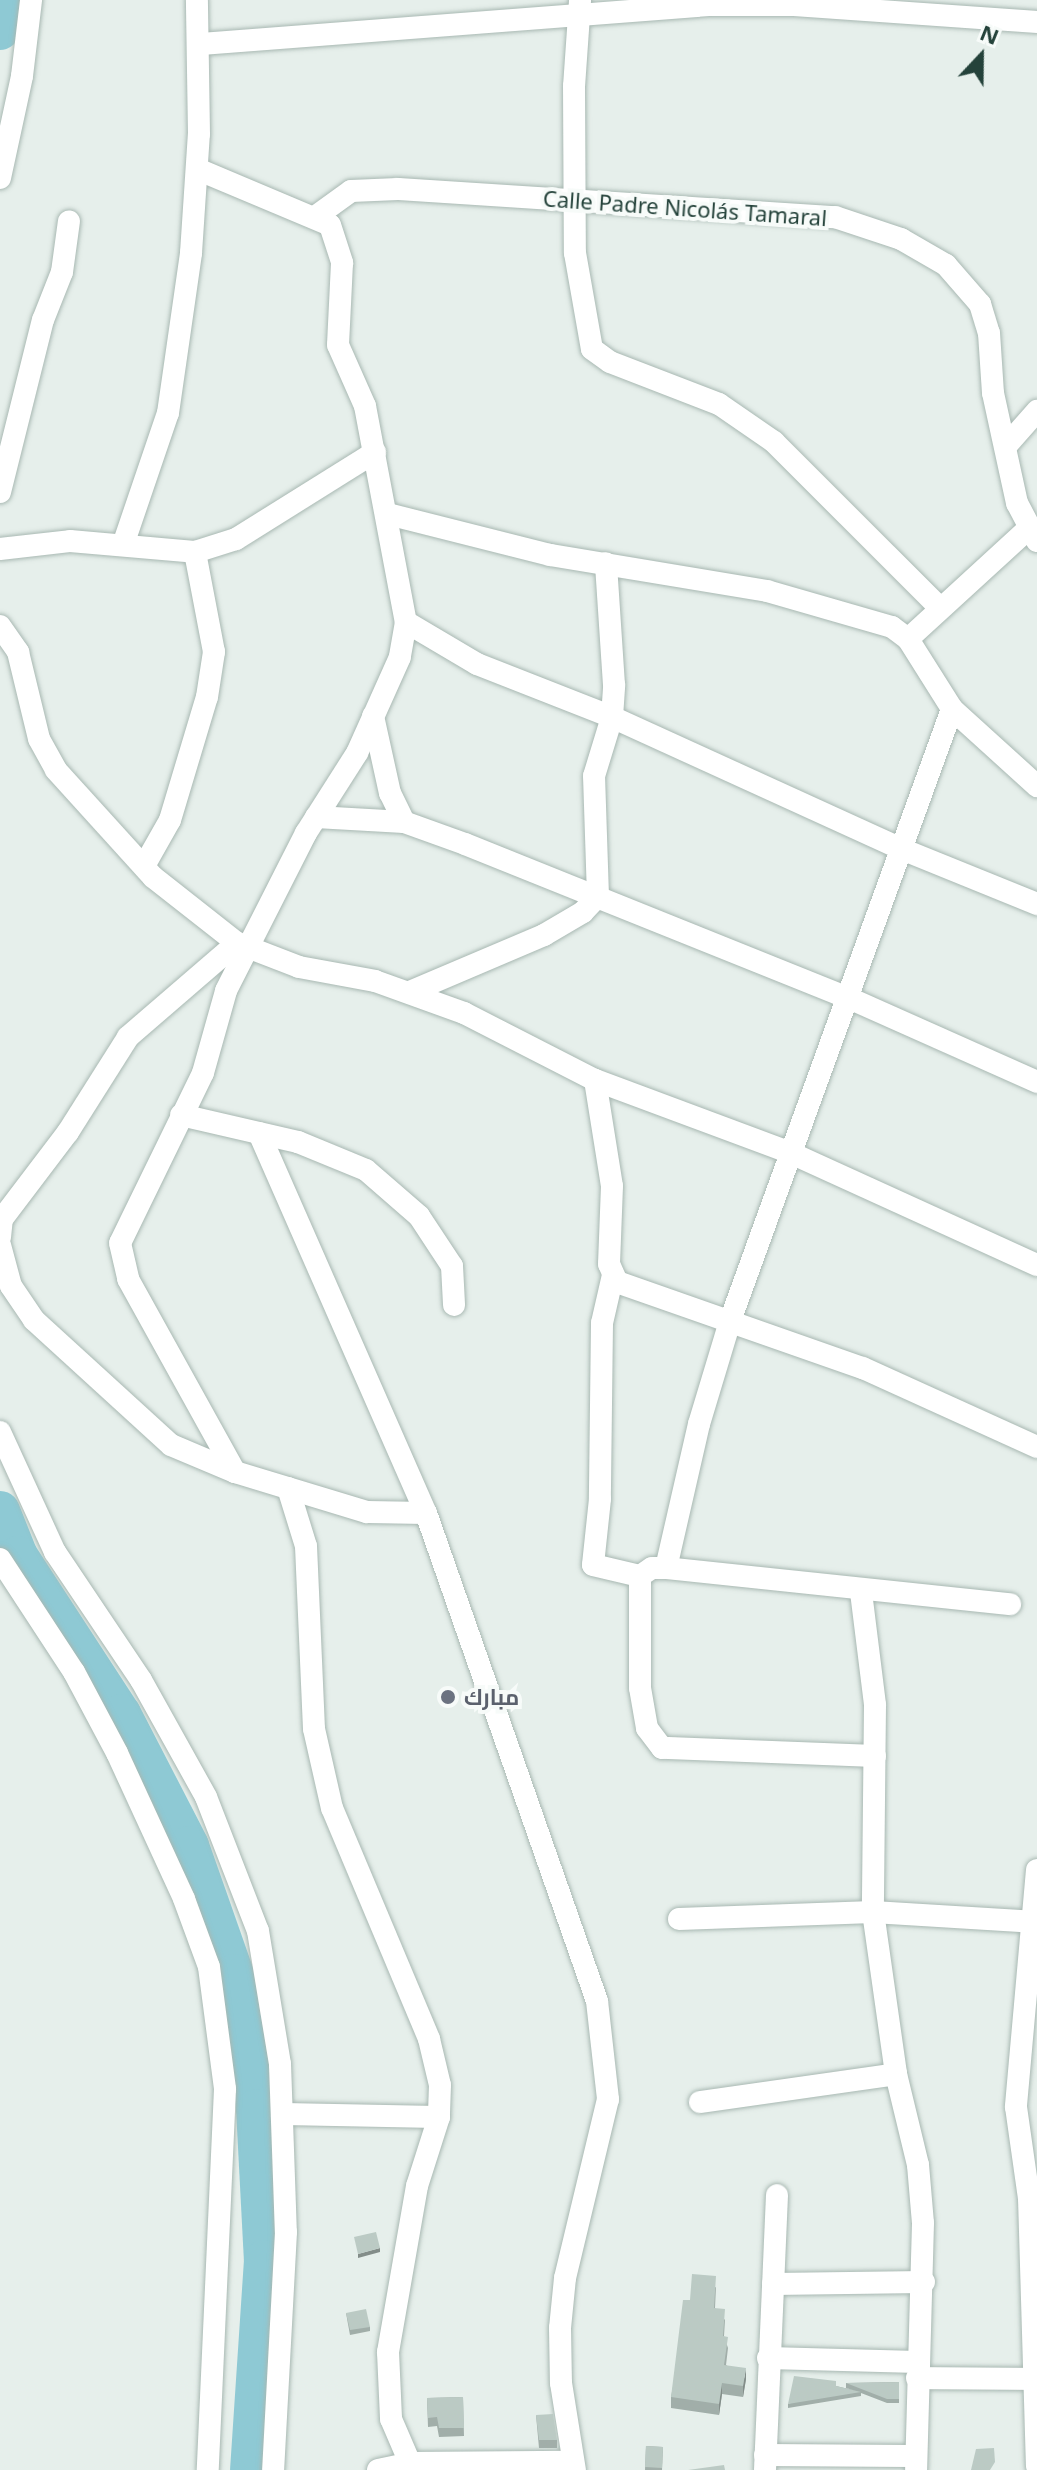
<!DOCTYPE html>
<meta charset="utf-8">
<style>
body{margin:0}
#map{position:relative;width:1037px;height:2470px;overflow:hidden;background:#e6efeb;font-family:"Noto Sans",Cairo,sans-serif}
div>[style]{position:absolute}
.river>*{height:40px;margin:-20px;padding:0 20px;transform-origin:20px;border-radius:20px;background:#8ec9d4}
.roads{filter:drop-shadow(0 0 2px #a8b8b2) drop-shadow(0 0 2px #a8b8b2)}
.street>*{height:22px;margin:-11px;padding:0 11px;transform-origin:11px;border-radius:11px;background:#fff}
.wall>*{inset:0;background:#a1aea9}
.shaded-wall>*{inset:0;background:#838d89}
.building>*{inset:0;background:#bbcac4}
.dots>*{width:22px;height:22px;translate:-50% -50%;box-sizing:border-box;border:4px solid #f7fbf9;border-radius:50%}
span{translate:-50% -50%;white-space:nowrap;text-align:center;line-height:1.15;-webkit-text-stroke:8px #f7fbf9;paint-order:stroke}
.street-label{font-size:22px;color:#24423a}
.worship-label{font-size:22px;color:#5b616d;font-weight:700}
.left{translate:0 -50%;text-align:left}
.north{position:absolute;left:941px;top:16px;width:80px;height:80px;-webkit-text-stroke:6px #f7fbf9;paint-order:stroke;rotate:22deg;font-size:22px;font-weight:700;line-height:32px;text-align:center;color:#24423a}
.north::after{content:'';display:block;margin:auto;width:28px;height:36px;background:#24423a;clip-path:polygon(50% 0,100% 100%,50% 72%,0 100%)}
</style>
<div id="map">
<div class="river">
<div style="left:0;top:30px;width:30px;rotate:-86deg"></div>
<div style="left:0;top:1511px;width:48px;rotate:68.2deg"></div>
<div style="left:18px;top:1556px;width:189px;rotate:56.9deg"></div>
<div style="left:121px;top:1714px;width:148px;rotate:62.7deg"></div>
<div style="left:189px;top:1846px;width:136px;rotate:70.6deg"></div>
<div style="left:234px;top:1974px;width:137px;rotate:80.7deg"></div>
<div style="left:256px;top:2109px;width:151px;rotate:87deg"></div>
<div style="left:264px;top:2260px;width:210px;rotate:93.8deg"></div>
</div>
<div class="roads">
<div class="street">
<div style="left:580px;top:1px;width:85px;rotate:94deg"></div>
<div style="left:574px;top:86px;width:167px;rotate:89.7deg"></div>
<div style="left:575px;top:253px;width:97px;rotate:80deg"></div>
<div style="left:592px;top:349px;width:22px;rotate:36deg"></div>
<div style="left:610px;top:362px;width:117px;rotate:21.1deg"></div>
<div style="left:719px;top:404px;width:67px;rotate:34.6deg"></div>
<div style="left:774px;top:442px;width:233px;rotate:45deg"></div>
<div style="left:201px;top:44px;width:509px;rotate:-4.39deg"></div>
<div style="left:709px;top:5px;width:85px"></div>
<div style="left:794px;top:5px;width:244px;rotate:4deg"></div>
<div style="left:197px;top:169px;width:144px;rotate:22.8deg"></div>
<div style="left:330px;top:225px;width:40px;rotate:72deg"></div>
<div style="left:342px;top:263px;width:82px;rotate:92.8deg"></div>
<div style="left:338px;top:345px;width:67px;rotate:66.1deg"></div>
<div style="left:365px;top:406px;width:220px;rotate:79.3deg"></div>
<div style="left:406px;top:622px;width:36px;rotate:100deg"></div>
<div style="left:400px;top:657px;width:105px;rotate:114.1deg"></div>
<div style="left:357px;top:753px;width:95px;rotate:122.5deg"></div>
<div style="left:306px;top:833px;width:177px;rotate:116.9deg"></div>
<div style="left:226px;top:991px;width:85px;rotate:105.7deg"></div>
<div style="left:203px;top:1073px;width:189px;rotate:116deg"></div>
<div style="left:120px;top:1243px;width:37px;rotate:77deg"></div>
<div style="left:128px;top:1279px;width:221px;rotate:61deg"></div>
<div style="left:0;top:178px;width:104px;rotate:-77.8deg"></div>
<div style="left:22px;top:76px;width:77px;rotate:-83.2deg"></div>
<div style="left:315px;top:217px;width:44px;rotate:-35.8deg"></div>
<div style="left:351px;top:191px;width:47px;rotate:-2.4deg"></div>
<div style="left:398px;top:189px;width:438px;rotate:3.7deg"></div>
<div style="left:835px;top:217px;width:70px;rotate:18.4deg"></div>
<div style="left:901px;top:239px;width:52px;rotate:30deg"></div>
<div style="left:946px;top:265px;width:52px;rotate:48.9deg"></div>
<div style="left:980px;top:304px;width:30px;rotate:73deg"></div>
<div style="left:989px;top:333px;width:60px;rotate:86.2deg"></div>
<div style="left:993px;top:393px;width:113px;rotate:77.7deg"></div>
<div style="left:1017px;top:503px;width:43px;rotate:62.2deg"></div>
<div style="left:1006px;top:446px;width:47px;rotate:-48.5deg"></div>
<div style="left:0;top:492px;width:177px;rotate:-76deg"></div>
<div style="left:43px;top:320px;width:52px;rotate:-68.4deg"></div>
<div style="left:62px;top:272px;width:51px;rotate:-82.2deg"></div>
<div style="left:388px;top:514px;width:167px;rotate:14.2deg"></div>
<div style="left:550px;top:555px;width:220px;rotate:9.4deg"></div>
<div style="left:767px;top:591px;width:130px;rotate:16.1deg"></div>
<div style="left:892px;top:627px;width:20px;rotate:37deg"></div>
<div style="left:908px;top:639px;width:83px;rotate:57.8deg"></div>
<div style="left:952px;top:709px;width:115px;rotate:42.2deg"></div>
<div style="left:124px;top:542px;width:136px;rotate:-71.2deg"></div>
<div style="left:168px;top:413px;width:162px;rotate:-81.8deg"></div>
<div style="left:191px;top:253px;width:119px;rotate:-86.2deg"></div>
<div style="left:199px;top:134px;width:134px;rotate:-90.9deg"></div>
<div style="left:0;top:549px;width:70px;rotate:-6.5deg"></div>
<div style="left:70px;top:541px;width:125px;rotate:5deg"></div>
<div style="left:195px;top:552px;width:43px;rotate:-17.6deg"></div>
<div style="left:236px;top:539px;width:164px;rotate:-32deg"></div>
<div style="left:406px;top:622px;width:82px;rotate:30.6deg"></div>
<div style="left:477px;top:664px;width:145px;rotate:21.4deg"></div>
<div style="left:612px;top:717px;width:321px;rotate:24.5deg"></div>
<div style="left:904px;top:850px;width:144px;rotate:22.1deg"></div>
<div style="left:0;top:626px;width:32px;rotate:55deg"></div>
<div style="left:18px;top:652px;width:89px;rotate:76.4deg"></div>
<div style="left:39px;top:739px;width:35px;rotate:61deg"></div>
<div style="left:56px;top:770px;width:144px;rotate:47.8deg"></div>
<div style="left:153px;top:877px;width:107px;rotate:38.2deg"></div>
<div style="left:237px;top:943px;width:66px;rotate:21.2deg"></div>
<div style="left:299px;top:967px;width:77px;rotate:10.4deg"></div>
<div style="left:375px;top:981px;width:95px;rotate:19.8deg"></div>
<div style="left:464px;top:1013px;width:147px;rotate:27.1deg"></div>
<div style="left:595px;top:1080px;width:209px;rotate:20.4deg"></div>
<div style="left:791px;top:1153px;width:270px;rotate:24.5deg"></div>
<div style="left:908px;top:639px;width:163px;rotate:-42.5deg"></div>
<div style="left:373px;top:716px;width:79px;rotate:77.6deg"></div>
<div style="left:390px;top:793px;width:32px;rotate:64deg"></div>
<div style="left:316px;top:817px;width:88px;rotate:3.3deg"></div>
<div style="left:404px;top:822px;width:65px;rotate:19.8deg"></div>
<div style="left:465px;top:844px;width:416px;rotate:21.9deg"></div>
<div style="left:851px;top:999px;width:204px;rotate:24deg"></div>
<div style="left:144px;top:866px;width:53px;rotate:-60.5deg"></div>
<div style="left:170px;top:820px;width:128px;rotate:-73.3deg"></div>
<div style="left:207px;top:697px;width:46px;rotate:-81.2deg"></div>
<div style="left:214px;top:652px;width:102px;rotate:-100.8deg"></div>
<div style="left:410px;top:992px;width:146px;rotate:-23deg"></div>
<div style="left:544px;top:935px;width:45px;rotate:-30.5deg"></div>
<div style="left:583px;top:912px;width:22px;rotate:-47deg"></div>
<div style="left:598px;top:896px;width:120px;rotate:-91.9deg"></div>
<div style="left:594px;top:776px;width:62px;rotate:-73deg"></div>
<div style="left:612px;top:717px;width:32px;rotate:-86deg"></div>
<div style="left:614px;top:685px;width:122px;rotate:-93.8deg"></div>
<div style="left:595px;top:1080px;width:107px;rotate:80.9deg"></div>
<div style="left:612px;top:1186px;width:78px;rotate:92.2deg"></div>
<div style="left:609px;top:1264px;width:20px;rotate:66deg"></div>
<div style="left:617px;top:1282px;width:261px;rotate:19.3deg"></div>
<div style="left:863px;top:1368px;width:191px;rotate:24.4deg"></div>
<div style="left:181px;top:1115px;width:120px;rotate:13deg"></div>
<div style="left:298px;top:1142px;width:74px;rotate:22.4deg"></div>
<div style="left:366px;top:1170px;width:70px;rotate:41deg"></div>
<div style="left:419px;top:1216px;width:60px;rotate:56.6deg"></div>
<div style="left:452px;top:1266px;width:39px;rotate:87deg"></div>
<div style="left:259px;top:1133px;width:415px;rotate:66.3deg"></div>
<div style="left:426px;top:1513px;width:517px;rotate:70.69deg"></div>
<div style="left:597px;top:2001px;width:99px;rotate:83.6deg"></div>
<div style="left:608px;top:2099px;width:184px;rotate:103.5deg"></div>
<div style="left:565px;top:2278px;width:50px;rotate:95.7deg"></div>
<div style="left:560px;top:2328px;width:55px;rotate:89deg"></div>
<div style="left:561px;top:2383px;width:88px;rotate:80.9deg"></div>
<div style="left:0;top:1237px;width:18px;rotate:-84deg"></div>
<div style="left:2px;top:1219px;width:109px;rotate:-52.8deg"></div>
<div style="left:68px;top:1132px;width:112px;rotate:-57.7deg"></div>
<div style="left:128px;top:1037px;width:144px;rotate:-40.8deg"></div>
<div style="left:0;top:1245px;width:42px;rotate:75deg"></div>
<div style="left:11px;top:1286px;width:41px;rotate:55.9deg"></div>
<div style="left:34px;top:1320px;width:185px;rotate:42.4deg"></div>
<div style="left:171px;top:1445px;width:69px;rotate:22.9deg"></div>
<div style="left:235px;top:1472px;width:138px;rotate:16.9deg"></div>
<div style="left:367px;top:1512px;width:59px;rotate:1deg"></div>
<div style="left:613px;top:1275px;width:49px;rotate:102.9deg"></div>
<div style="left:602px;top:1323px;width:176px;rotate:90.7deg"></div>
<div style="left:600px;top:1499px;width:66px;rotate:96.1deg"></div>
<div style="left:593px;top:1565px;width:48px;rotate:13.2deg"></div>
<div style="left:0;top:1432px;width:132px;rotate:65.4deg"></div>
<div style="left:55px;top:1552px;width:154px;rotate:56.1deg"></div>
<div style="left:141px;top:1680px;width:134px;rotate:60.9deg"></div>
<div style="left:206px;top:1797px;width:144px;rotate:68.8deg"></div>
<div style="left:258px;top:1931px;width:135px;rotate:80.6deg"></div>
<div style="left:280px;top:2064px;width:168px;rotate:88deg"></div>
<div style="left:286px;top:2232px;width:238px;rotate:93.1deg"></div>
<div style="left:288px;top:1488px;width:61px;rotate:72.8deg"></div>
<div style="left:306px;top:1546px;width:183px;rotate:87.5deg"></div>
<div style="left:314px;top:1729px;width:81px;rotate:77.2deg"></div>
<div style="left:332px;top:1808px;width:251px;rotate:67.2deg"></div>
<div style="left:429px;top:2039px;width:47px;rotate:76.6deg"></div>
<div style="left:440px;top:2085px;width:32px;rotate:92deg"></div>
<div style="left:439px;top:2117px;width:72px;rotate:107.7deg"></div>
<div style="left:417px;top:2186px;width:169px;rotate:99.9deg"></div>
<div style="left:388px;top:2352px;width:67px;rotate:87.4deg"></div>
<div style="left:391px;top:2419px;width:56px;rotate:66.7deg"></div>
<div style="left:0;top:1559px;width:135px;rotate:56.8deg"></div>
<div style="left:74px;top:1672px;width:92px;rotate:62deg"></div>
<div style="left:117px;top:1753px;width:161px;rotate:65.3deg"></div>
<div style="left:184px;top:1899px;width:72px;rotate:69.8deg"></div>
<div style="left:209px;top:1967px;width:123px;rotate:82.5deg"></div>
<div style="left:225px;top:2089px;width:381px;rotate:92.6deg"></div>
<div style="left:666px;top:1568px;width:148px;rotate:-77.1deg"></div>
<div style="left:699px;top:1424px;width:108px;rotate:-73.2deg"></div>
<div style="left:730px;top:1321px;width:651px;rotate:-70.06deg"></div>
<div style="left:861px;top:1592px;width:114px;rotate:82.9deg"></div>
<div style="left:875px;top:1705px;width:207px;rotate:90.6deg"></div>
<div style="left:873px;top:1912px;width:164px;rotate:81.9deg"></div>
<div style="left:896px;top:2074px;width:94px;rotate:76.4deg"></div>
<div style="left:918px;top:2165px;width:58px;rotate:85.1deg"></div>
<div style="left:923px;top:2223px;width:247px;rotate:91.6deg"></div>
<div style="left:875px;top:1756px;width:213px;rotate:-177.8deg"></div>
<div style="left:662px;top:1748px;width:25px;rotate:-127deg"></div>
<div style="left:647px;top:1728px;width:41px;rotate:-99.9deg"></div>
<div style="left:640px;top:1688px;width:112px;rotate:-90deg"></div>
<div style="left:640px;top:1576px;width:14px;rotate:-34deg"></div>
<div style="left:652px;top:1568px;width:14px"></div>
<div style="left:666px;top:1568px;width:346px;rotate:6deg"></div>
<div style="left:1037px;top:1870px;width:238px;rotate:95.1deg"></div>
<div style="left:1016px;top:2107px;width:92px;rotate:81.9deg"></div>
<div style="left:1029px;top:2198px;width:268px;rotate:88.3deg"></div>
<div style="left:679px;top:1919px;width:194px;rotate:-2.1deg"></div>
<div style="left:873px;top:1912px;width:164px;rotate:3.5deg"></div>
<div style="left:700px;top:2102px;width:198px;rotate:-8.1deg"></div>
<div style="left:282px;top:2114px;width:157px;rotate:1.1deg"></div>
<div style="left:773px;top:2284px;width:151px;rotate:-0.8deg"></div>
<div style="left:768px;top:2358px;width:150px;rotate:1.5deg"></div>
<div style="left:917px;top:2378px;width:116px;rotate:0.5deg"></div>
<div style="left:765px;top:2455px;width:151px;rotate:0.4deg"></div>
<div style="left:378px;top:2470px;width:33px;rotate:-12deg"></div>
<div style="left:410px;top:2463px;width:163px;rotate:-0.4deg"></div>
<div style="left:765px;top:2470px;width:275px;rotate:-87.5deg"></div>
</div>
</div>
<div class="wall">
<div style="clip-path:polygon(716px 2287px,715px 2308px,725px 2320px,724px 2336px,728px 2348px,726px 2365px,746px 2379px,743px 2397px,722px 2394px,719px 2415px,671px 2408px,671px 2397px,690px 2300px)"></div>
<div style="clip-path:polygon(346px 2313px,370px 2327px,370px 2331px,350px 2335px)"></div>
<div style="clip-path:polygon(899px 2382px,899px 2403px,887px 2403px,861px 2393px,861px 2396px,788px 2408px,788px 2404px,836px 2386px,853px 2390px,846px 2388px,846px 2383px)"></div>
<div style="clip-path:polygon(463px 2397px,464px 2436px,439px 2437px,437px 2426px,428px 2427px,427px 2398px)"></div>
<div style="clip-path:polygon(536px 2415px,557px 2440px,557px 2448px,539px 2448px)"></div>
<div style="clip-path:polygon(646px 2446px,663px 2447px,662px 2470px,645px 2470px)"></div>
</div>
<div class="shaded-wall">
<div style="clip-path:polygon(380px 2248px,380px 2252px,358px 2258px,358px 2254px)"></div>
<div style="clip-path:polygon(746px 2368px,746px 2379px,743px 2397px,743px 2386px)"></div>
<div style="clip-path:polygon(722px 2383px,722px 2394px,719px 2415px,719px 2404px)"></div>
</div>
<div class="building">
<div style="clip-path:polygon(376px 2232px,380px 2248px,358px 2254px,354px 2237px)"></div>
<div style="clip-path:polygon(692px 2274px,716px 2276px,714px 2308px,725px 2309px,723px 2336px,728px 2337px,724px 2365px,746px 2368px,743px 2386px,722px 2383px,719px 2404px,671px 2397px,683px 2300px,690px 2300px)"></div>
<div style="clip-path:polygon(366px 2309px,370px 2327px,350px 2330px,346px 2313px)"></div>
<div style="clip-path:polygon(794px 2376px,836px 2381px,836px 2386px,861px 2392px,788px 2404px)"></div>
<div style="clip-path:polygon(899px 2382px,899px 2399px,887px 2399px,846px 2383px)"></div>
<div style="clip-path:polygon(463px 2397px,464px 2428px,439px 2428px,437px 2417px,428px 2418px,427px 2398px)"></div>
<div style="clip-path:polygon(553px 2414px,557px 2440px,539px 2440px,536px 2415px)"></div>
<div style="clip-path:polygon(646px 2446px,663px 2447px,662px 2468px,645px 2467px)"></div>
<div style="clip-path:polygon(994px 2448px,995px 2462px,990px 2470px,971px 2470px,976px 2449px)"></div>
<div style="clip-path:polygon(724px 2465px,725px 2470px,688px 2470px)"></div>
</div>
<div class="dots">
<div style="left:448px;top:1697px;background:#6b7280"></div>
</div>
<div class="street-label">
<span style="left:685px;top:208px;rotate:4deg">Calle Padre Nicolás Tamaral</span>
</div>
<div class="worship-label">
<span class="left" style="left:464px;top:1697px">مبارك</span>
</div>
<div class="north">N</div>
</div>
